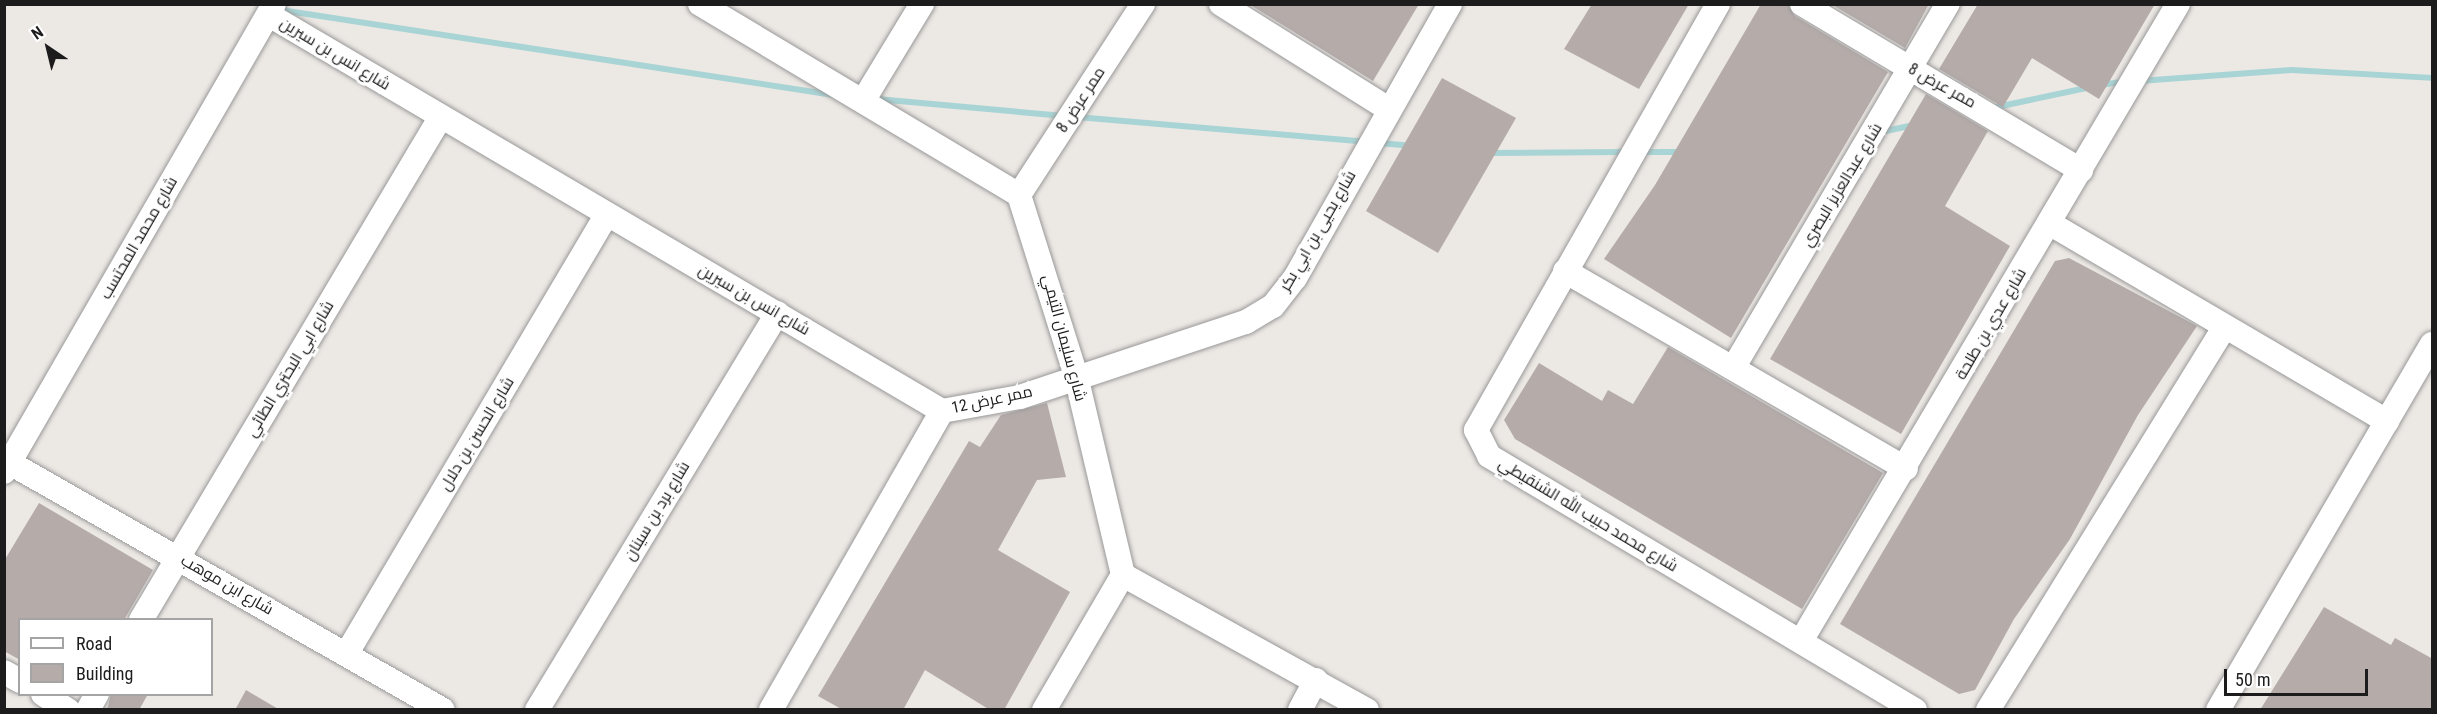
<!DOCTYPE html>
<meta charset="utf-8">
<style>
body{margin:0}
#map{position:relative;width:2437px;height:714px;overflow:hidden;background:#ece8e4;font-family:"Roboto Condensed",Cairo,sans-serif}
div>[style]{position:absolute}
.stream>*{height:6px;margin:-3px;padding:0 3px;transform-origin:3px;border-radius:3px;background:#a9d4d5}
.building>*{inset:0;background:#b5acaa}
.roads{filter:drop-shadow(0 0 2px #999) drop-shadow(0 0 2px #999)}
.minor>*{height:24px;margin:-12px;padding:0 12px;transform-origin:12px;border-radius:12px;background:#fff}
span{translate:-50% -50%;white-space:nowrap;text-align:center;line-height:1.15;-webkit-text-stroke:6px #fff;paint-order:stroke}
.street-label{font-size:16px;color:#1c1c1c}
.frame{position:absolute;inset:0;border:6px solid #1c1c1c;pointer-events:none}
.legend{position:absolute;left:18px;top:618px;width:195px;height:78px;box-sizing:border-box;background:#fff;border:2px solid #a4a4a4;margin:0;padding:8px 10px;list-style:none;font-size:18px;color:#1c1c1c}
.legend li{display:flex;align-items:center;gap:12px;height:30px}
.legend b{width:30px;border:2px solid #a4a4a4}
.north{position:absolute;left:18px;top:18px;width:60px;height:60px;-webkit-text-stroke:4px #fff;paint-order:stroke;rotate:325deg;font-size:16px;font-weight:700;line-height:24px;text-align:center;color:#1c1c1c}
.north::after{content:'';display:block;margin:auto;width:21px;height:27px;background:#1c1c1c;clip-path:polygon(50% 0,100% 100%,50% 72%,0 100%)}
.scale{position:absolute;left:2224px;top:669px;width:144px;height:27px;box-sizing:border-box;border:3px solid #1c1c1c;border-top:0;padding-left:8px;font-size:18px;line-height:21px;white-space:nowrap;color:#1c1c1c;-webkit-text-stroke:4px #fff;paint-order:stroke}
</style>
<div id="map">
<div class="stream">
<div style="left:281px;top:10px;width:559px;rotate:8.74deg"></div>
<div style="left:2139px;top:81px;width:152px;rotate:-4.1deg"></div>
<div style="left:2291px;top:70px;width:141px;rotate:3.2deg"></div>
<div style="left:2101px;top:85px;width:25px;rotate:-9deg"></div>
<div style="left:877px;top:99px;width:188px;rotate:5.2deg"></div>
<div style="left:1992px;top:108px;width:101px;rotate:-12deg"></div>
<div style="left:1077px;top:117px;width:290px;rotate:4.9deg"></div>
<div style="left:1881px;top:132px;width:35px;rotate:-12deg"></div>
<div style="left:1379px;top:143px;width:32px;rotate:5deg"></div>
<div style="left:1640px;top:152px;width:40px"></div>
<div style="left:1490px;top:153px;width:136px;rotate:-0.4deg"></div>
</div>
<div class="building">
<div style="clip-path:polygon(1249px 4px,1419px 4px,1373px 81px)"></div>
<div style="clip-path:polygon(1592px 4px,1689px 4px,1639px 89px,1564px 49px)"></div>
<div style="clip-path:polygon(1761px 4px,1788px 4px,1795px 16px,1888px 72px,1731px 338px,1604px 259px,1655px 185px)"></div>
<div style="clip-path:polygon(1831px 4px,1929px 4px,1905px 48px)"></div>
<div style="clip-path:polygon(1978px 4px,2155px 4px,2099px 99px,2032px 58px,2003px 107px,1939px 69px)"></div>
<div style="clip-path:polygon(1442px 78px,1516px 118px,1438px 253px,1366px 211px)"></div>
<div style="clip-path:polygon(1926px 94px,1988px 131px,1945px 206px,2010px 246px,1901px 434px,1770px 359px)"></div>
<div style="clip-path:polygon(2069px 258px,2197px 326px,2138px 415px,2070px 539px,2014px 619px,1975px 690px,1959px 694px,1840px 624px,2055px 261px)"></div>
<div style="clip-path:polygon(1668px 347px,1883px 473px,1802px 609px,1515px 439px,1504px 420px,1539px 363px,1602px 401px,1608px 390px,1633px 404px)"></div>
<div style="clip-path:polygon(1047px 403px,1066px 477px,1037px 480px,998px 550px,1070px 592px,1004px 710px,990px 710px,925px 670px,903px 710px,843px 710px,818px 696px,969px 441px,980px 447px,1001px 415px)"></div>
<div style="clip-path:polygon(39px 503px,153px 570px,124px 620px,20px 620px,20px 660px,4px 651px,4px 561px)"></div>
<div style="clip-path:polygon(2324px 607px,2391px 645px,2395px 638px,2433px 659px,2433px 710px,2260px 710px)"></div>
<div style="clip-path:polygon(246px 690px,280px 710px,235px 710px)"></div>
<div style="clip-path:polygon(111px 694px,148px 694px,139px 710px,107px 710px)"></div>
</div>
<div class="roads">
<div class="minor">
<div style="left:700px;top:4px;width:372px;rotate:30.9deg"></div>
<div style="left:1019px;top:195px;width:190px;rotate:72.5deg"></div>
<div style="left:1076px;top:376px;width:204px;rotate:76.7deg"></div>
<div style="left:1123px;top:575px;width:279px;rotate:29deg"></div>
<div style="left:1221px;top:4px;width:196px;rotate:32.1deg"></div>
<div style="left:1718px;top:4px;width:490px;rotate:119.6deg"></div>
<div style="left:1476px;top:430px;width:29px;rotate:63deg"></div>
<div style="left:1489px;top:456px;width:496px;rotate:30.8deg"></div>
<div style="left:1802px;top:4px;width:325px;rotate:30.8deg"></div>
<div style="left:269px;top:15px;width:781px;rotate:30.47deg"></div>
<div style="left:942px;top:411px;width:344px;rotate:119.8deg"></div>
<div style="left:863px;top:101px;width:114px;rotate:-58.7deg"></div>
<div style="left:1019px;top:195px;width:228px;rotate:-57deg"></div>
<div style="left:2049px;top:223px;width:392px;rotate:30.4deg"></div>
<div style="left:1565px;top:271px;width:394px;rotate:30.1deg"></div>
<div style="left:1735px;top:365px;width:419px;rotate:-59.5deg"></div>
<div style="left:942px;top:411px;width:79px;rotate:-10.2deg"></div>
<div style="left:1020px;top:397px;width:238px;rotate:-18.4deg"></div>
<div style="left:1246px;top:322px;width:31px;rotate:-31deg"></div>
<div style="left:1273px;top:306px;width:36px;rotate:-52deg"></div>
<div style="left:1295px;top:278px;width:315px;rotate:-60.5deg"></div>
<div style="left:10px;top:463px;width:498px;rotate:29.7deg"></div>
<div style="left:4px;top:472px;width:540px;rotate:-60.02deg"></div>
<div style="left:141px;top:620px;width:584px;rotate:-59.22deg"></div>
<div style="left:1801px;top:641px;width:740px;rotate:-59.38deg"></div>
<div style="left:347px;top:653px;width:510px;rotate:-59.36deg"></div>
<div style="left:4px;top:672px;width:18px;rotate:29deg"></div>
<div style="left:43px;top:694px;width:30px;rotate:33deg"></div>
<div style="left:88px;top:710px;width:18px;rotate:-61deg"></div>
<div style="left:537px;top:710px;width:464px;rotate:-58.8deg"></div>
<div style="left:1044px;top:710px;width:156px;rotate:-59.7deg"></div>
<div style="left:1300px;top:710px;width:34px;rotate:-62deg"></div>
<div style="left:1988px;top:710px;width:448px;rotate:-58.3deg"></div>
<div style="left:2218px;top:710px;width:424px;rotate:-59.7deg"></div>
</div>
</div>
<div class="street-label">
<span style="left:335px;top:54px;rotate:31deg">شارع انس بن سيرين</span>
<span style="left:1942px;top:86px;rotate:29deg">ممر عرض 8</span>
<span style="left:1081px;top:100px;rotate:-57deg">ممر عرض 8</span>
<span style="left:1842px;top:185px;rotate:-59deg">شارع عبدالعزيز البصري</span>
<span style="left:1318px;top:231px;rotate:-60deg">شارع يحيى بن ابي بكر</span>
<span style="left:139px;top:238px;rotate:-60deg">شارع محمد المحتسب</span>
<span style="left:754px;top:300px;rotate:30deg">شارع انس بن سيرين</span>
<span style="left:1991px;top:324px;rotate:-60deg">شارع عدي بن طلحة</span>
<span style="left:1064px;top:338px;rotate:75deg">شارع سليمان التيمي</span>
<span style="left:290px;top:369px;rotate:-59deg">شارع ابي البحتري الطائي</span>
<span style="left:992px;top:400px;rotate:-12deg">ممر عرض 12</span>
<span style="left:477px;top:434px;rotate:-59deg">شارع الحسن بن دلال</span>
<span style="left:657px;top:511px;rotate:-59deg">شارع برد بن سينان</span>
<span style="left:1588px;top:515px;rotate:31deg">شارع محمد حبيب الله الشنقيطي</span>
<span style="left:227px;top:585px;rotate:30deg">شارع ابن موهب</span>
</div>
<div class="frame"></div>
<ul class="legend">
<li><b style="height:8px;background:#fff"></b>Road</li>
<li><b style="height:16px;background:#b5acaa"></b>Building</li>
</ul>
<div class="north">N</div>
<div class="scale">50 m</div>
</div>
